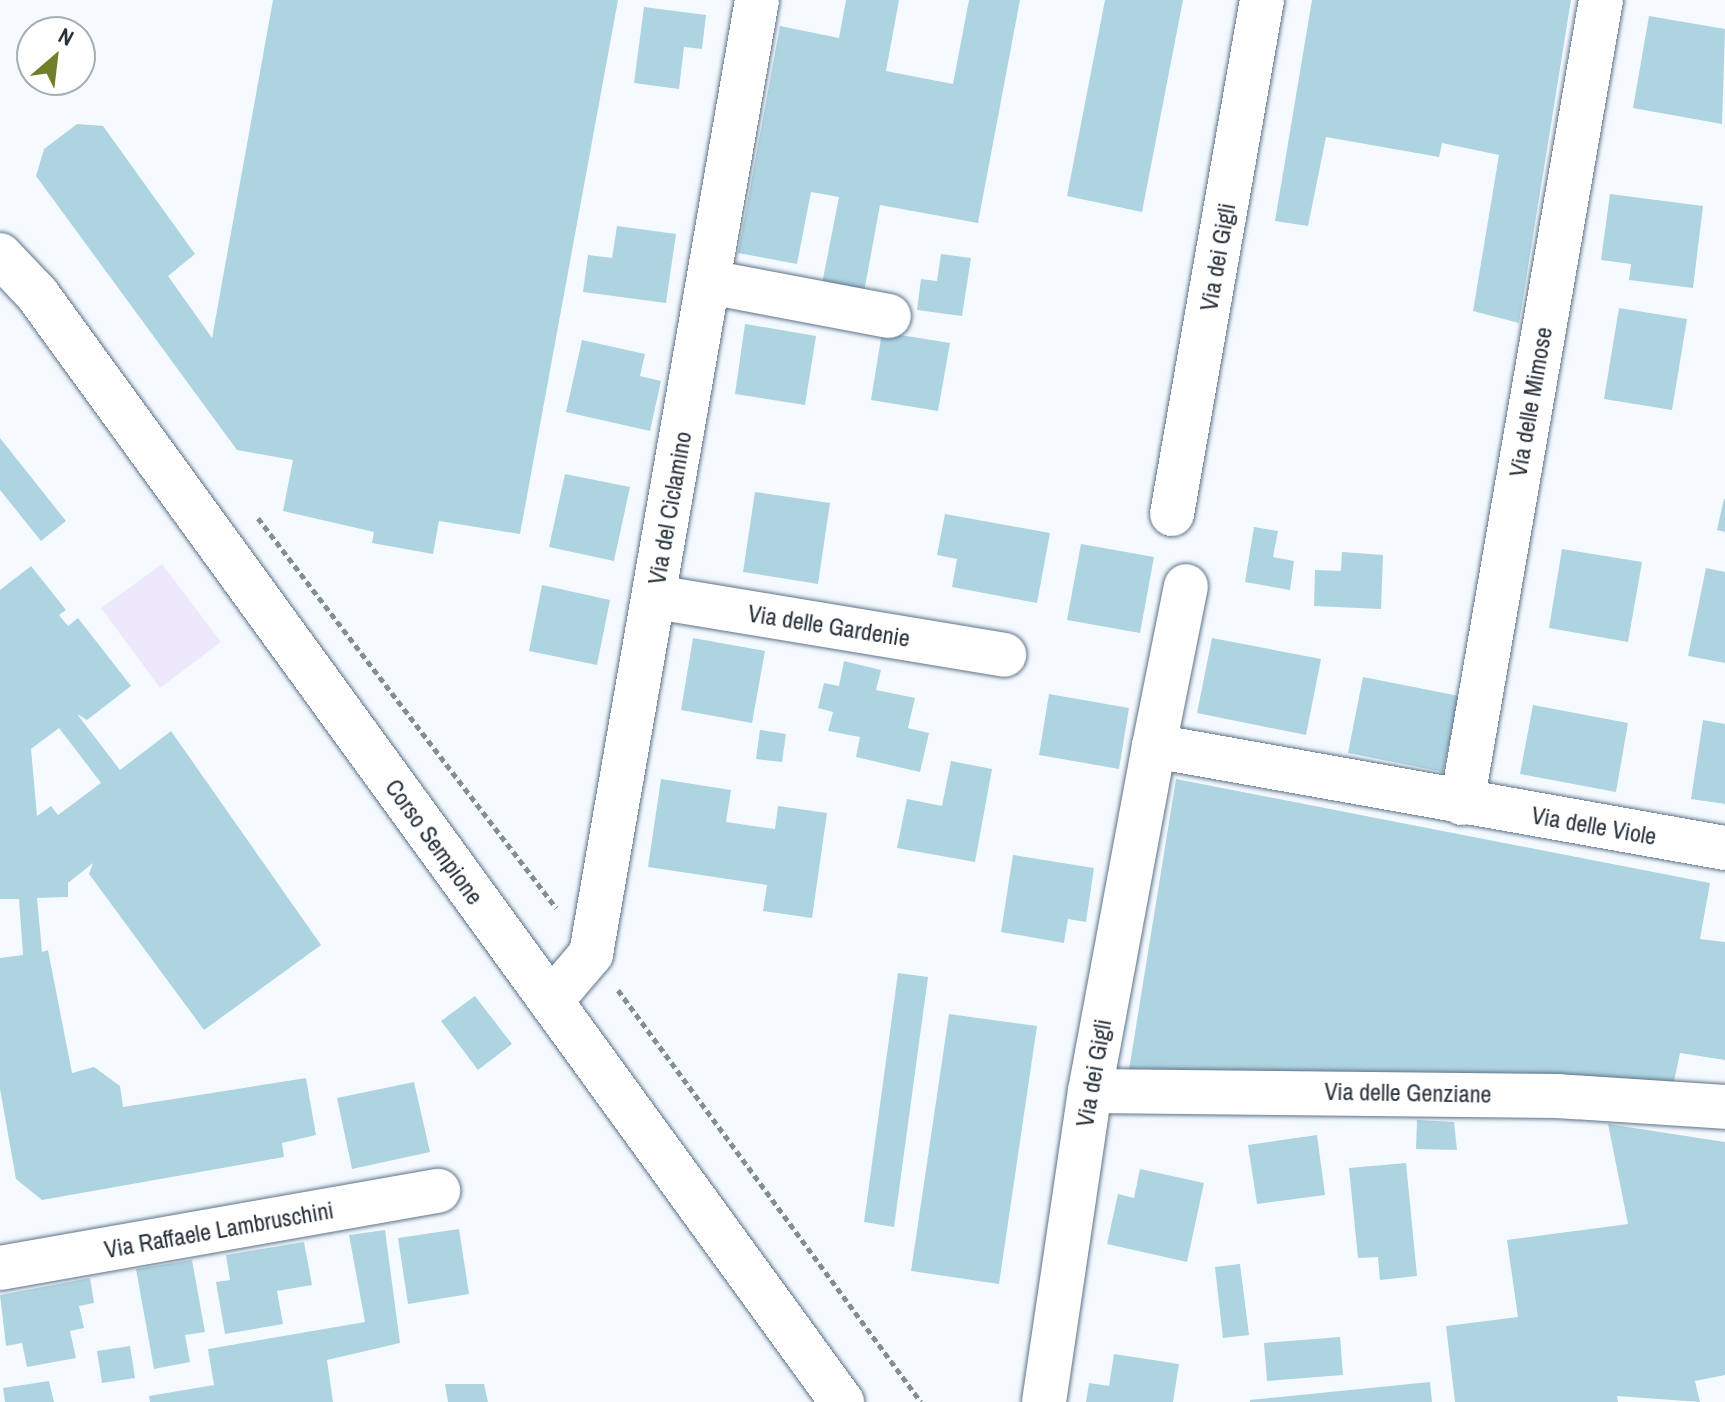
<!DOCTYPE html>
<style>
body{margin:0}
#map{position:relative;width:1725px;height:1402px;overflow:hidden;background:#f5faff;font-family:"Archivo Narrow",sans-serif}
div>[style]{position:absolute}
.green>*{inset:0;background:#eee8fc}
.building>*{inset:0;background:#afd4e1}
.path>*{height:5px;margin-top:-2.5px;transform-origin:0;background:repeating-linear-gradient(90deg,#858d94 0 6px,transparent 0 10px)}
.roads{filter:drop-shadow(0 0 2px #5d7389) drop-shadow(0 0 2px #5d7389)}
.minor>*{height:44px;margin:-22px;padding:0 22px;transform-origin:22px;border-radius:22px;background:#fff}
.major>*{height:44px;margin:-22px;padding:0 22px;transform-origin:22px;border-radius:22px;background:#fff}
span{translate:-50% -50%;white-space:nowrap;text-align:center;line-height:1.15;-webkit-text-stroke:8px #fff;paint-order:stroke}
.street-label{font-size:24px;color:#29333c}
.north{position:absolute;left:16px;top:16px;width:80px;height:80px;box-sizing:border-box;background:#fff;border:2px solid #a9adb1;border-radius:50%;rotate:28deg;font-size:22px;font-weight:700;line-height:32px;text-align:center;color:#29333c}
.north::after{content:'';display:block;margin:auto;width:28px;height:36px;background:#717e2c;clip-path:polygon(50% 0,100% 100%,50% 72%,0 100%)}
</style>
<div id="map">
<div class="green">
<div style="clip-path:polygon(162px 564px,221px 642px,160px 688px,101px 608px)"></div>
</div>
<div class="building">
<div style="clip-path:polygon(273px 0,618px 0,520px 534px,439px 521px,433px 554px,372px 543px,374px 532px,283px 511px,293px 460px,237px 450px,36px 176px,44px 149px,77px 124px,103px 126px,195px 254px,168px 276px,212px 338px)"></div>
<div style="clip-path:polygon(846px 0,899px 0,886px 71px,953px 84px,969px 0,1020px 0,978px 223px,880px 205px,864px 292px,822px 284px,839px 197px,811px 192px,797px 264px,738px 253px,780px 26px,839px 38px)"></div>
<div style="clip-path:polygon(1105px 0,1183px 0,1142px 212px,1067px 196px)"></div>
<div style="clip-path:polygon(1312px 0,1571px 0,1519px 323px,1473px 311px,1499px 155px,1442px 143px,1439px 157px,1326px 137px,1308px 226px,1275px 221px)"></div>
<div style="clip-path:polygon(644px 7px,706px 15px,702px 49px,684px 47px,679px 89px,634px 83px)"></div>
<div style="clip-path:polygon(1649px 16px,1725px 29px,1722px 124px,1633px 108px)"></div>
<div style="clip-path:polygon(1610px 194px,1703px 206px,1693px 288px,1629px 280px,1631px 264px,1601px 260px)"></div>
<div style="clip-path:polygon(617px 226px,676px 234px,666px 303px,583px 292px,588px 255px,612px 258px)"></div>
<div style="clip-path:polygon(941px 254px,971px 258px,962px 316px,917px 310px,921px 279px,937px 281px)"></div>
<div style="clip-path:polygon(1619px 308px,1687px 319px,1672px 410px,1604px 399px)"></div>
<div style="clip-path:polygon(745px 324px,816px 336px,805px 405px,735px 394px)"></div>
<div style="clip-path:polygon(882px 332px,950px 343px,938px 411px,871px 400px)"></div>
<div style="clip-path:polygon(582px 340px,645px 354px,640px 376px,661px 381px,650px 431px,566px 412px)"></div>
<div style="clip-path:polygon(0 438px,66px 521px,41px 541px,0 490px)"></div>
<div style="clip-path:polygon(565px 474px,630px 487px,614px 561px,549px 547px)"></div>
<div style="clip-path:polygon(755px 492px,830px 503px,818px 584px,743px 572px)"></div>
<div style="clip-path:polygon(1724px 499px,1725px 499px,1725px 532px,1717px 530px)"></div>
<div style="clip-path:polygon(945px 514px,1050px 533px,1037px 603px,952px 587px,957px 559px,937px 555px)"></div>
<div style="clip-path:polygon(1254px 527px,1278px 531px,1273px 557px,1294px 561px,1290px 590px,1245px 582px)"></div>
<div style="clip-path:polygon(1081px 544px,1154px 557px,1140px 633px,1067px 620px)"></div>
<div style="clip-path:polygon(1562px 549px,1642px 562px,1628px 642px,1549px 628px)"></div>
<div style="clip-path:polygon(1342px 552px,1383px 555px,1381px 609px,1314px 606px,1315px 570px,1341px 571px)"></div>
<div style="clip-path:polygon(evenodd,31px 566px,66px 610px,59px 615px,68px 626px,78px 618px,131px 686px,87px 720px,77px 714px,120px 770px,171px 731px,321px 945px,204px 1030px,89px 874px,93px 863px,68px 883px,68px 897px,37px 898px,42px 952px,48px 950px,72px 1073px,94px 1067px,120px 1086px,123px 1107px,306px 1078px,316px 1135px,282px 1143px,284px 1157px,42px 1200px,16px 1179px,0 1089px,0 958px,23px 955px,19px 899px,0 899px,0 590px,31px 566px,59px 728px,101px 783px,58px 815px,51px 806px,37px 816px,31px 749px,59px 728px)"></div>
<div style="clip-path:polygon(1706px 568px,1725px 572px,1725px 663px,1688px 656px)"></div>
<div style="clip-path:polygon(542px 585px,610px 600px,597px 665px,529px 651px)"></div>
<div style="clip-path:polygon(693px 638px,765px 651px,752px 723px,681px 710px)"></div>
<div style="clip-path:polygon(1212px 638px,1321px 659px,1306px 735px,1197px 713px)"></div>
<div style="clip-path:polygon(844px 661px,881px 670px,876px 690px,915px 698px,908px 728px,929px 733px,920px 772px,856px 757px,860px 737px,828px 731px,833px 712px,818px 708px,824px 683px,839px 686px)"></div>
<div style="clip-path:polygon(1363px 677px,1459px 696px,1443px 772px,1348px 753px)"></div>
<div style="clip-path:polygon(1049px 694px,1129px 708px,1119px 769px,1039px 755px)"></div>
<div style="clip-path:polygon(1533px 705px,1628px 723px,1616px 792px,1520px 774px)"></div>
<div style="clip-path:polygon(1703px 720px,1725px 724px,1725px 804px,1691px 799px)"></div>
<div style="clip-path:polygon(760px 730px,786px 734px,782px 762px,756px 759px)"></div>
<div style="clip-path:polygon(951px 761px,992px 769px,975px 862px,897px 848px,907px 799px,942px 806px)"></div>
<div style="clip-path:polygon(661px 779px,731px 790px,726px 822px,775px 829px,778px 806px,827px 813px,812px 918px,763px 911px,767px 885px,648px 867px)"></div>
<div style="clip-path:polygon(1176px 779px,1710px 883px,1700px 939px,1725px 942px,1725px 1060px,1680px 1053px,1673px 1086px,1129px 1070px)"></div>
<div style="clip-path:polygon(1013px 855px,1094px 868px,1086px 922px,1068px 919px,1064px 943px,1001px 932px)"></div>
<div style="clip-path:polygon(898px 973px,928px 977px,894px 1227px,864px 1222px)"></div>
<div style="clip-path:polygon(475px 996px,512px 1044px,478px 1070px,441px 1021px)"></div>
<div style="clip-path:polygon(949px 1014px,1037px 1026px,999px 1284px,911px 1271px)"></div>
<div style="clip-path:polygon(414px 1082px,430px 1152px,352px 1169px,337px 1098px)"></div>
<div style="clip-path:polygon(1417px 1120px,1454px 1122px,1457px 1150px,1416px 1149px)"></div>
<div style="clip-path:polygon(1608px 1124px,1725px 1142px,1725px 1375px,1695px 1381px,1700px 1402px,1617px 1396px,1618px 1402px,1455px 1402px,1446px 1326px,1518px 1317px,1507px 1240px,1628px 1224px)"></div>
<div style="clip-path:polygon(1317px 1135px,1325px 1195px,1257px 1204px,1248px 1145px)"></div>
<div style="clip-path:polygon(1406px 1163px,1417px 1276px,1380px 1280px,1378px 1257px,1358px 1258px,1349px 1168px)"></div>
<div style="clip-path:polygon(1140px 1169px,1204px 1183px,1187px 1262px,1107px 1244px,1118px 1194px,1134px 1198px)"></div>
<div style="clip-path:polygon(459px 1229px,469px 1294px,408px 1304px,398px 1238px)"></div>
<div style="clip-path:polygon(385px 1230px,400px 1343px,327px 1360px,333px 1402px,150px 1402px,149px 1396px,214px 1385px,208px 1349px,365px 1322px,349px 1235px)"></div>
<div style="clip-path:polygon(304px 1242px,312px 1285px,277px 1291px,283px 1324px,225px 1334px,216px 1282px,230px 1280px,226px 1255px)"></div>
<div style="clip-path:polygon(192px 1260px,205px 1332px,185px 1335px,190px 1362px,154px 1369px,136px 1269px)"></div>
<div style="clip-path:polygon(1240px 1264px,1249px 1335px,1223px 1338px,1215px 1267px)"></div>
<div style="clip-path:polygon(90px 1278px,94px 1303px,79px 1306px,84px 1328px,70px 1331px,76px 1358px,27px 1367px,22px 1343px,6px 1346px,0 1295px)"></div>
<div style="clip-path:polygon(1340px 1337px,1343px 1375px,1267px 1381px,1264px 1343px)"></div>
<div style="clip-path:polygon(130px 1346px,135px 1378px,102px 1383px,97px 1351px)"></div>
<div style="clip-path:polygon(1114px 1354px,1179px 1364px,1173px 1402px,1086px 1402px,1089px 1383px,1109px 1386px)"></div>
<div style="clip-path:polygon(49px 1381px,54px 1402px,5px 1402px,3px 1388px)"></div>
<div style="clip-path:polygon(1430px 1382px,1432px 1402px,1250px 1402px,1250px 1400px)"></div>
<div style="clip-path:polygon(445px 1384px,484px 1384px,488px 1402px,448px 1402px)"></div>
</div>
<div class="path">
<div style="left:258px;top:518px;width:491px;rotate:52.6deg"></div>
<div style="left:618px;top:990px;width:511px;rotate:53.67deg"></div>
</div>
<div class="roads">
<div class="minor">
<div style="left:709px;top:282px;width:183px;rotate:10.7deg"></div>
<div style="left:1172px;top:514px;width:522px;rotate:-80.07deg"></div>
<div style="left:655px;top:597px;width:354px;rotate:9.4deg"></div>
<div style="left:1154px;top:746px;width:163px;rotate:-78.7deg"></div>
<div style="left:1462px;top:803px;width:815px;rotate:-80.18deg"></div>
<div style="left:551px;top:1001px;width:62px;rotate:-49.6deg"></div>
<div style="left:591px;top:954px;width:968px;rotate:-80.13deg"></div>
<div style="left:1090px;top:1091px;width:467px;rotate:0.6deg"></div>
<div style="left:1557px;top:1096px;width:168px;rotate:3.7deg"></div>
<div style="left:0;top:1268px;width:445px;rotate:-10deg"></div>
<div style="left:1044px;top:1402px;width:314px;rotate:-81.6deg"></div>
<div style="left:1090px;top:1091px;width:351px;rotate:-79.5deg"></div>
<div style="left:1154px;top:746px;width:580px;rotate:10.13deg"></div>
</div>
<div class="major">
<div style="left:0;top:255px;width:54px;rotate:46.5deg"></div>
<div style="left:37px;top:294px;width:1370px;rotate:54deg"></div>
</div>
</div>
<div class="street-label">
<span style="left:1218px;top:257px;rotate:-80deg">Via dei Gigli</span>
<span style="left:1531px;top:402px;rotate:-80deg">Via delle Mimose</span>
<span style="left:670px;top:508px;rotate:-80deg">Via del Ciclamino</span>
<span style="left:829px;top:626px;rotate:9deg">Via delle Gardenie</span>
<span style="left:1594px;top:826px;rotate:10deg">Via delle Viole</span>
<span style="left:434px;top:842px;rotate:54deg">Corso Sempione</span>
<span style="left:1094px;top:1073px;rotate:-80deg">Via dei Gigli</span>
<span style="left:1408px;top:1093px;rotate:1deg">Via delle Genziane</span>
<span style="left:219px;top:1230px;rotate:-10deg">Via Raffaele Lambruschini</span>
</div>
<div class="north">N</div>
</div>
